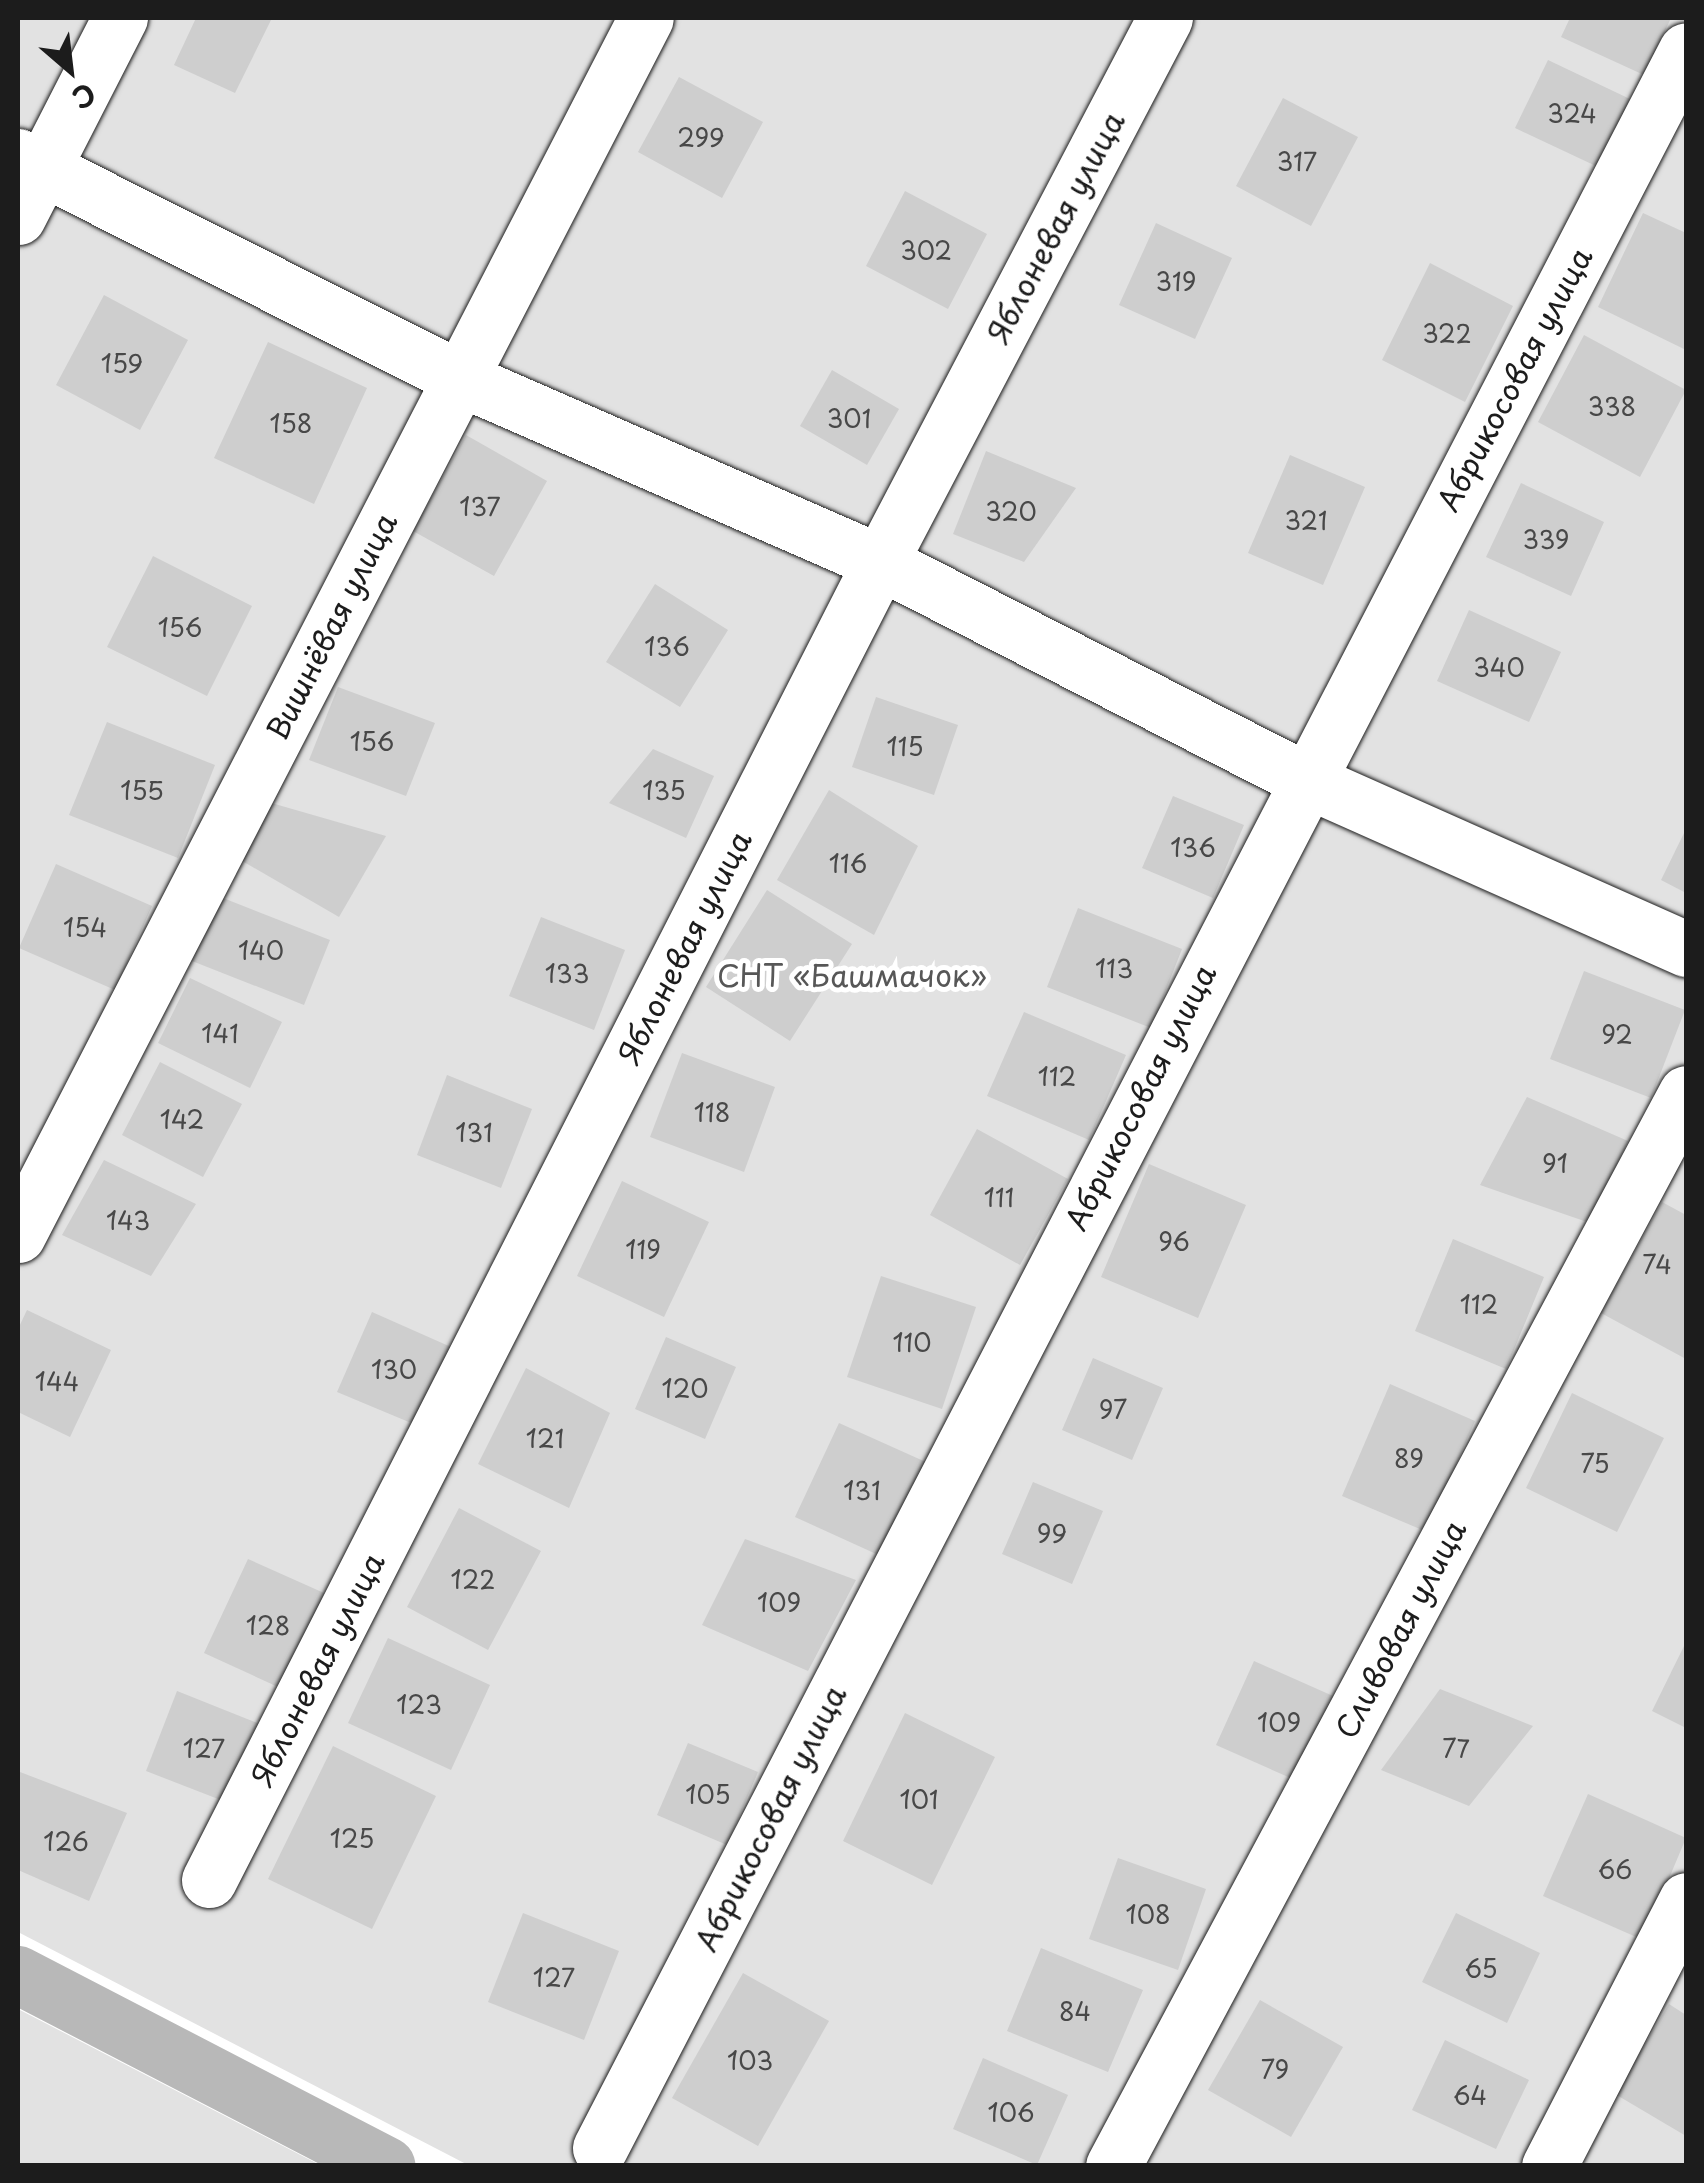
<!DOCTYPE html>
<meta charset="utf-8">
<style>
body{margin:0}
#map{position:relative;width:1704px;height:2183px;overflow:hidden;background:#fff;font-family:"Playpen Sans",sans-serif}
div>[style]{position:absolute}
.green>*{inset:0;background:#e2e2e2}
.canal>*{height:58px;margin:-29px;padding:0 29px;transform-origin:29px;border-radius:29px;background:#b8b8b8}
.building>*{inset:0;background:#cecece}
.roads{filter:drop-shadow(0 0 2px #1c1c1c) drop-shadow(0 0 2px #1c1c1c)}
.minor>*{height:55px;margin:-27.5px;padding:0 27.5px;transform-origin:27.5px;border-radius:27.5px;background:#fff}
span{translate:-50% -50%;white-space:nowrap;text-align:center;line-height:1.15;-webkit-text-stroke:10px #fff;paint-order:stroke}
.number-label{font-size:25px;color:#484848}
.number-label span{-webkit-text-stroke-width:0}
.street-label{font-size:30px;color:#1c1c1c}
.park-label{font-size:30px;color:#575757}
.frame{position:absolute;inset:0;border:20px solid #1c1c1c;pointer-events:none}
.north{position:absolute;left:20px;top:20px;width:100px;height:100px;-webkit-text-stroke:8px #fff;paint-order:stroke;rotate:152deg;font-size:28px;font-weight:700;line-height:40px;text-align:center;color:#1c1c1c}
.north::after{content:'';display:block;margin:auto;width:35px;height:45px;background:#1c1c1c;clip-path:polygon(50% 0,100% 100%,50% 72%,0 100%)}
</style>
<div id="map">
<div class="green">
<div style="clip-path:polygon(18px 18px,1686px 18px,1686px 2165px,468px 2165px,18px 1932px)"></div>
<div style="clip-path:polygon(18px 2009px,320px 2165px,18px 2165px)"></div>
</div>
<div class="canal">
<div style="left:18px;top:1975px;width:415px;rotate:27.4deg"></div>
</div>
<div class="building">
<div style="clip-path:polygon(196px 18px,272px 18px,235px 93px,174px 65px)"></div>
<div style="clip-path:polygon(1570px 18px,1671px 18px,1644px 75px,1561px 37px)"></div>
<div style="clip-path:polygon(1548px 60px,1630px 99px,1598px 167px,1515px 128px)"></div>
<div style="clip-path:polygon(679px 77px,763px 122px,722px 198px,638px 152px)"></div>
<div style="clip-path:polygon(1283px 98px,1358px 137px,1311px 226px,1236px 186px)"></div>
<div style="clip-path:polygon(905px 191px,987px 234px,948px 309px,866px 266px)"></div>
<div style="clip-path:polygon(1643px 213px,1686px 233px,1686px 350px,1598px 307px)"></div>
<div style="clip-path:polygon(1156px 223px,1232px 258px,1195px 339px,1119px 305px)"></div>
<div style="clip-path:polygon(1430px 263px,1513px 306px,1465px 402px,1382px 360px)"></div>
<div style="clip-path:polygon(104px 295px,188px 340px,140px 430px,56px 385px)"></div>
<div style="clip-path:polygon(1584px 335px,1686px 390px,1640px 477px,1538px 422px)"></div>
<div style="clip-path:polygon(268px 342px,367px 388px,314px 504px,214px 458px)"></div>
<div style="clip-path:polygon(832px 370px,899px 409px,867px 465px,800px 426px)"></div>
<div style="clip-path:polygon(466px 435px,547px 481px,494px 576px,413px 531px)"></div>
<div style="clip-path:polygon(986px 451px,1076px 488px,1024px 562px,953px 534px)"></div>
<div style="clip-path:polygon(1290px 455px,1365px 487px,1323px 585px,1248px 553px)"></div>
<div style="clip-path:polygon(1521px 483px,1604px 522px,1571px 596px,1486px 557px)"></div>
<div style="clip-path:polygon(153px 556px,252px 606px,207px 696px,107px 647px)"></div>
<div style="clip-path:polygon(655px 584px,728px 630px,680px 707px,606px 662px)"></div>
<div style="clip-path:polygon(1469px 610px,1561px 652px,1529px 722px,1437px 681px)"></div>
<div style="clip-path:polygon(338px 687px,435px 723px,406px 796px,309px 760px)"></div>
<div style="clip-path:polygon(876px 697px,958px 725px,934px 795px,852px 767px)"></div>
<div style="clip-path:polygon(107px 722px,215px 765px,178px 858px,69px 815px)"></div>
<div style="clip-path:polygon(653px 749px,714px 776px,686px 838px,609px 803px)"></div>
<div style="clip-path:polygon(829px 790px,918px 846px,874px 935px,777px 880px)"></div>
<div style="clip-path:polygon(1173px 796px,1244px 825px,1213px 898px,1142px 868px)"></div>
<div style="clip-path:polygon(261px 800px,386px 836px,339px 917px,230px 854px)"></div>
<div style="clip-path:polygon(1686px 829px,1686px 893px,1661px 880px)"></div>
<div style="clip-path:polygon(56px 864px,152px 906px,115px 990px,19px 948px)"></div>
<div style="clip-path:polygon(767px 890px,852px 944px,790px 1041px,706px 987px)"></div>
<div style="clip-path:polygon(218px 896px,330px 940px,304px 1005px,192px 961px)"></div>
<div style="clip-path:polygon(1078px 908px,1182px 949px,1151px 1028px,1047px 987px)"></div>
<div style="clip-path:polygon(541px 917px,625px 950px,594px 1030px,509px 996px)"></div>
<div style="clip-path:polygon(1584px 971px,1685px 1010px,1651px 1098px,1550px 1059px)"></div>
<div style="clip-path:polygon(190px 978px,282px 1022px,250px 1088px,158px 1043px)"></div>
<div style="clip-path:polygon(1024px 1012px,1126px 1055px,1089px 1140px,987px 1096px)"></div>
<div style="clip-path:polygon(682px 1053px,775px 1087px,744px 1172px,650px 1137px)"></div>
<div style="clip-path:polygon(160px 1062px,242px 1104px,203px 1177px,122px 1135px)"></div>
<div style="clip-path:polygon(447px 1075px,532px 1109px,501px 1188px,417px 1155px)"></div>
<div style="clip-path:polygon(1527px 1097px,1628px 1141px,1590px 1223px,1480px 1185px)"></div>
<div style="clip-path:polygon(977px 1129px,1068px 1179px,1020px 1265px,930px 1215px)"></div>
<div style="clip-path:polygon(104px 1160px,196px 1204px,151px 1276px,62px 1235px)"></div>
<div style="clip-path:polygon(1149px 1164px,1246px 1205px,1198px 1318px,1101px 1277px)"></div>
<div style="clip-path:polygon(622px 1181px,709px 1222px,664px 1317px,577px 1276px)"></div>
<div style="clip-path:polygon(1662px 1202px,1686px 1215px,1686px 1359px,1601px 1313px)"></div>
<div style="clip-path:polygon(1453px 1239px,1544px 1277px,1506px 1369px,1415px 1331px)"></div>
<div style="clip-path:polygon(881px 1276px,976px 1307px,942px 1409px,847px 1377px)"></div>
<div style="clip-path:polygon(27px 1310px,111px 1350px,70px 1437px,18px 1412px,18px 1329px)"></div>
<div style="clip-path:polygon(372px 1312px,451px 1347px,416px 1425px,337px 1392px)"></div>
<div style="clip-path:polygon(666px 1337px,736px 1367px,705px 1439px,635px 1409px)"></div>
<div style="clip-path:polygon(1093px 1358px,1163px 1388px,1132px 1460px,1062px 1430px)"></div>
<div style="clip-path:polygon(526px 1368px,610px 1413px,569px 1508px,478px 1464px)"></div>
<div style="clip-path:polygon(1390px 1384px,1475px 1421px,1427px 1532px,1342px 1496px)"></div>
<div style="clip-path:polygon(1572px 1393px,1664px 1438px,1617px 1532px,1526px 1488px)"></div>
<div style="clip-path:polygon(839px 1423px,928px 1463px,885px 1558px,795px 1517px)"></div>
<div style="clip-path:polygon(1033px 1482px,1103px 1511px,1072px 1584px,1002px 1554px)"></div>
<div style="clip-path:polygon(459px 1508px,541px 1551px,488px 1650px,407px 1607px)"></div>
<div style="clip-path:polygon(745px 1539px,856px 1580px,808px 1671px,702px 1625px)"></div>
<div style="clip-path:polygon(248px 1559px,333px 1597px,289px 1692px,204px 1653px)"></div>
<div style="clip-path:polygon(388px 1638px,490px 1685px,451px 1770px,348px 1723px)"></div>
<div style="clip-path:polygon(1686px 1642px,1686px 1728px,1652px 1711px)"></div>
<div style="clip-path:polygon(1254px 1661px,1342px 1700px,1304px 1784px,1216px 1745px)"></div>
<div style="clip-path:polygon(1440px 1689px,1533px 1726px,1469px 1806px,1381px 1770px)"></div>
<div style="clip-path:polygon(177px 1691px,262px 1725px,231px 1804px,146px 1771px)"></div>
<div style="clip-path:polygon(905px 1713px,995px 1757px,932px 1885px,843px 1841px)"></div>
<div style="clip-path:polygon(688px 1743px,758px 1772px,727px 1845px,657px 1815px)"></div>
<div style="clip-path:polygon(333px 1746px,436px 1796px,372px 1929px,268px 1879px)"></div>
<div style="clip-path:polygon(20px 1772px,127px 1813px,89px 1901px,18px 1870px)"></div>
<div style="clip-path:polygon(1588px 1794px,1686px 1838px,1643px 1940px,1543px 1896px)"></div>
<div style="clip-path:polygon(1118px 1858px,1206px 1889px,1178px 1970px,1089px 1939px)"></div>
<div style="clip-path:polygon(523px 1913px,619px 1951px,584px 2040px,488px 2002px)"></div>
<div style="clip-path:polygon(1456px 1913px,1540px 1953px,1507px 2023px,1422px 1982px)"></div>
<div style="clip-path:polygon(1041px 1948px,1143px 1990px,1108px 2072px,1007px 2031px)"></div>
<div style="clip-path:polygon(743px 1973px,829px 2021px,758px 2146px,672px 2098px)"></div>
<div style="clip-path:polygon(1260px 2000px,1343px 2047px,1291px 2137px,1208px 2090px)"></div>
<div style="clip-path:polygon(1669px 2004px,1686px 2015px,1686px 2136px,1615px 2094px)"></div>
<div style="clip-path:polygon(1445px 2040px,1529px 2080px,1496px 2149px,1412px 2110px)"></div>
<div style="clip-path:polygon(983px 2058px,1068px 2095px,1037px 2165px,953px 2129px)"></div>
</div>
<div class="roads">
<div class="minor">
<div style="left:18px;top:156px;width:494px;rotate:26.7deg"></div>
<div style="left:459px;top:378px;width:459px;rotate:23.6deg"></div>
<div style="left:880px;top:562px;width:476px;rotate:27.1deg"></div>
<div style="left:1304px;top:779px;width:418px;rotate:24deg"></div>
<div style="left:18px;top:217px;width:224px;rotate:-62.9deg"></div>
<div style="left:18px;top:1235px;width:1369px;rotate:-62.71deg"></div>
<div style="left:209px;top:1880px;width:1479px;rotate:-63.02deg"></div>
<div style="left:880px;top:562px;width:614px;rotate:-62.35deg"></div>
<div style="left:600px;top:2148px;width:2362px;rotate:-62.63deg"></div>
<div style="left:1113px;top:2166px;width:1216px;rotate:-61.9deg"></div>
<div style="left:1549px;top:2166px;width:299px;rotate:-62.7deg"></div>
</div>
</div>
<div class="number-label">
<span style="left:1572px;top:113px">324</span>
<span style="left:701px;top:137px">299</span>
<span style="left:1297px;top:161px">317</span>
<span style="left:926px;top:250px">302</span>
<span style="left:1176px;top:281px">319</span>
<span style="left:1447px;top:333px">322</span>
<span style="left:122px;top:363px">159</span>
<span style="left:1612px;top:406px">338</span>
<span style="left:849px;top:418px">301</span>
<span style="left:291px;top:423px">158</span>
<span style="left:480px;top:506px">137</span>
<span style="left:1011px;top:511px">320</span>
<span style="left:1306px;top:520px">321</span>
<span style="left:1546px;top:539px">339</span>
<span style="left:180px;top:627px">156</span>
<span style="left:667px;top:646px">136</span>
<span style="left:1499px;top:667px">340</span>
<span style="left:372px;top:741px">156</span>
<span style="left:905px;top:746px">115</span>
<span style="left:142px;top:790px">155</span>
<span style="left:664px;top:790px">135</span>
<span style="left:1193px;top:847px">136</span>
<span style="left:848px;top:863px">116</span>
<span style="left:85px;top:927px">154</span>
<span style="left:261px;top:950px">140</span>
<span style="left:1114px;top:968px">113</span>
<span style="left:567px;top:973px">133</span>
<span style="left:220px;top:1033px">141</span>
<span style="left:1617px;top:1034px">92</span>
<span style="left:1057px;top:1076px">112</span>
<span style="left:712px;top:1112px">118</span>
<span style="left:182px;top:1119px">142</span>
<span style="left:474px;top:1132px">131</span>
<span style="left:1555px;top:1163px">91</span>
<span style="left:999px;top:1197px">111</span>
<span style="left:128px;top:1220px">143</span>
<span style="left:1174px;top:1241px">96</span>
<span style="left:643px;top:1249px">119</span>
<span style="left:1657px;top:1264px">74</span>
<span style="left:1479px;top:1304px">112</span>
<span style="left:912px;top:1342px">110</span>
<span style="left:394px;top:1369px">130</span>
<span style="left:57px;top:1381px">144</span>
<span style="left:685px;top:1388px">120</span>
<span style="left:1113px;top:1409px">97</span>
<span style="left:545px;top:1438px">121</span>
<span style="left:1409px;top:1458px">89</span>
<span style="left:1595px;top:1463px">75</span>
<span style="left:862px;top:1490px">131</span>
<span style="left:1052px;top:1533px">99</span>
<span style="left:473px;top:1579px">122</span>
<span style="left:779px;top:1602px">109</span>
<span style="left:268px;top:1625px">128</span>
<span style="left:419px;top:1704px">123</span>
<span style="left:1279px;top:1722px">109</span>
<span style="left:204px;top:1748px">127</span>
<span style="left:1456px;top:1748px">77</span>
<span style="left:708px;top:1794px">105</span>
<span style="left:919px;top:1799px">101</span>
<span style="left:352px;top:1838px">125</span>
<span style="left:66px;top:1841px">126</span>
<span style="left:1615px;top:1869px">66</span>
<span style="left:1148px;top:1914px">108</span>
<span style="left:1481px;top:1968px">65</span>
<span style="left:554px;top:1977px">127</span>
<span style="left:1075px;top:2011px">84</span>
<span style="left:750px;top:2060px">103</span>
<span style="left:1275px;top:2069px">79</span>
<span style="left:1470px;top:2095px">64</span>
<span style="left:1011px;top:2112px">106</span>
</div>
<div class="street-label">
<span style="left:1055px;top:227px;rotate:-62deg">Яблоневая улица</span>
<span style="left:1514px;top:379px;rotate:-62deg">Абрикосовая улица</span>
<span style="left:331px;top:626px;rotate:-63deg">Вишнёвая улица</span>
<span style="left:684px;top:947px;rotate:-63deg">Яблоневая улица</span>
<span style="left:1140px;top:1097px;rotate:-63deg">Абрикосовая улица</span>
<span style="left:1400px;top:1629px;rotate:-62deg">Сливовая улица</span>
<span style="left:317px;top:1669px;rotate:-63deg">Яблоневая улица</span>
<span style="left:770px;top:1818px;rotate:-63deg">Абрикосовая улица</span>
</div>
<div class="park-label">
<span style="left:852px;top:975px">СНТ «Башмачок»</span>
</div>
<div class="frame"></div>
<div class="north">С</div>
</div>
